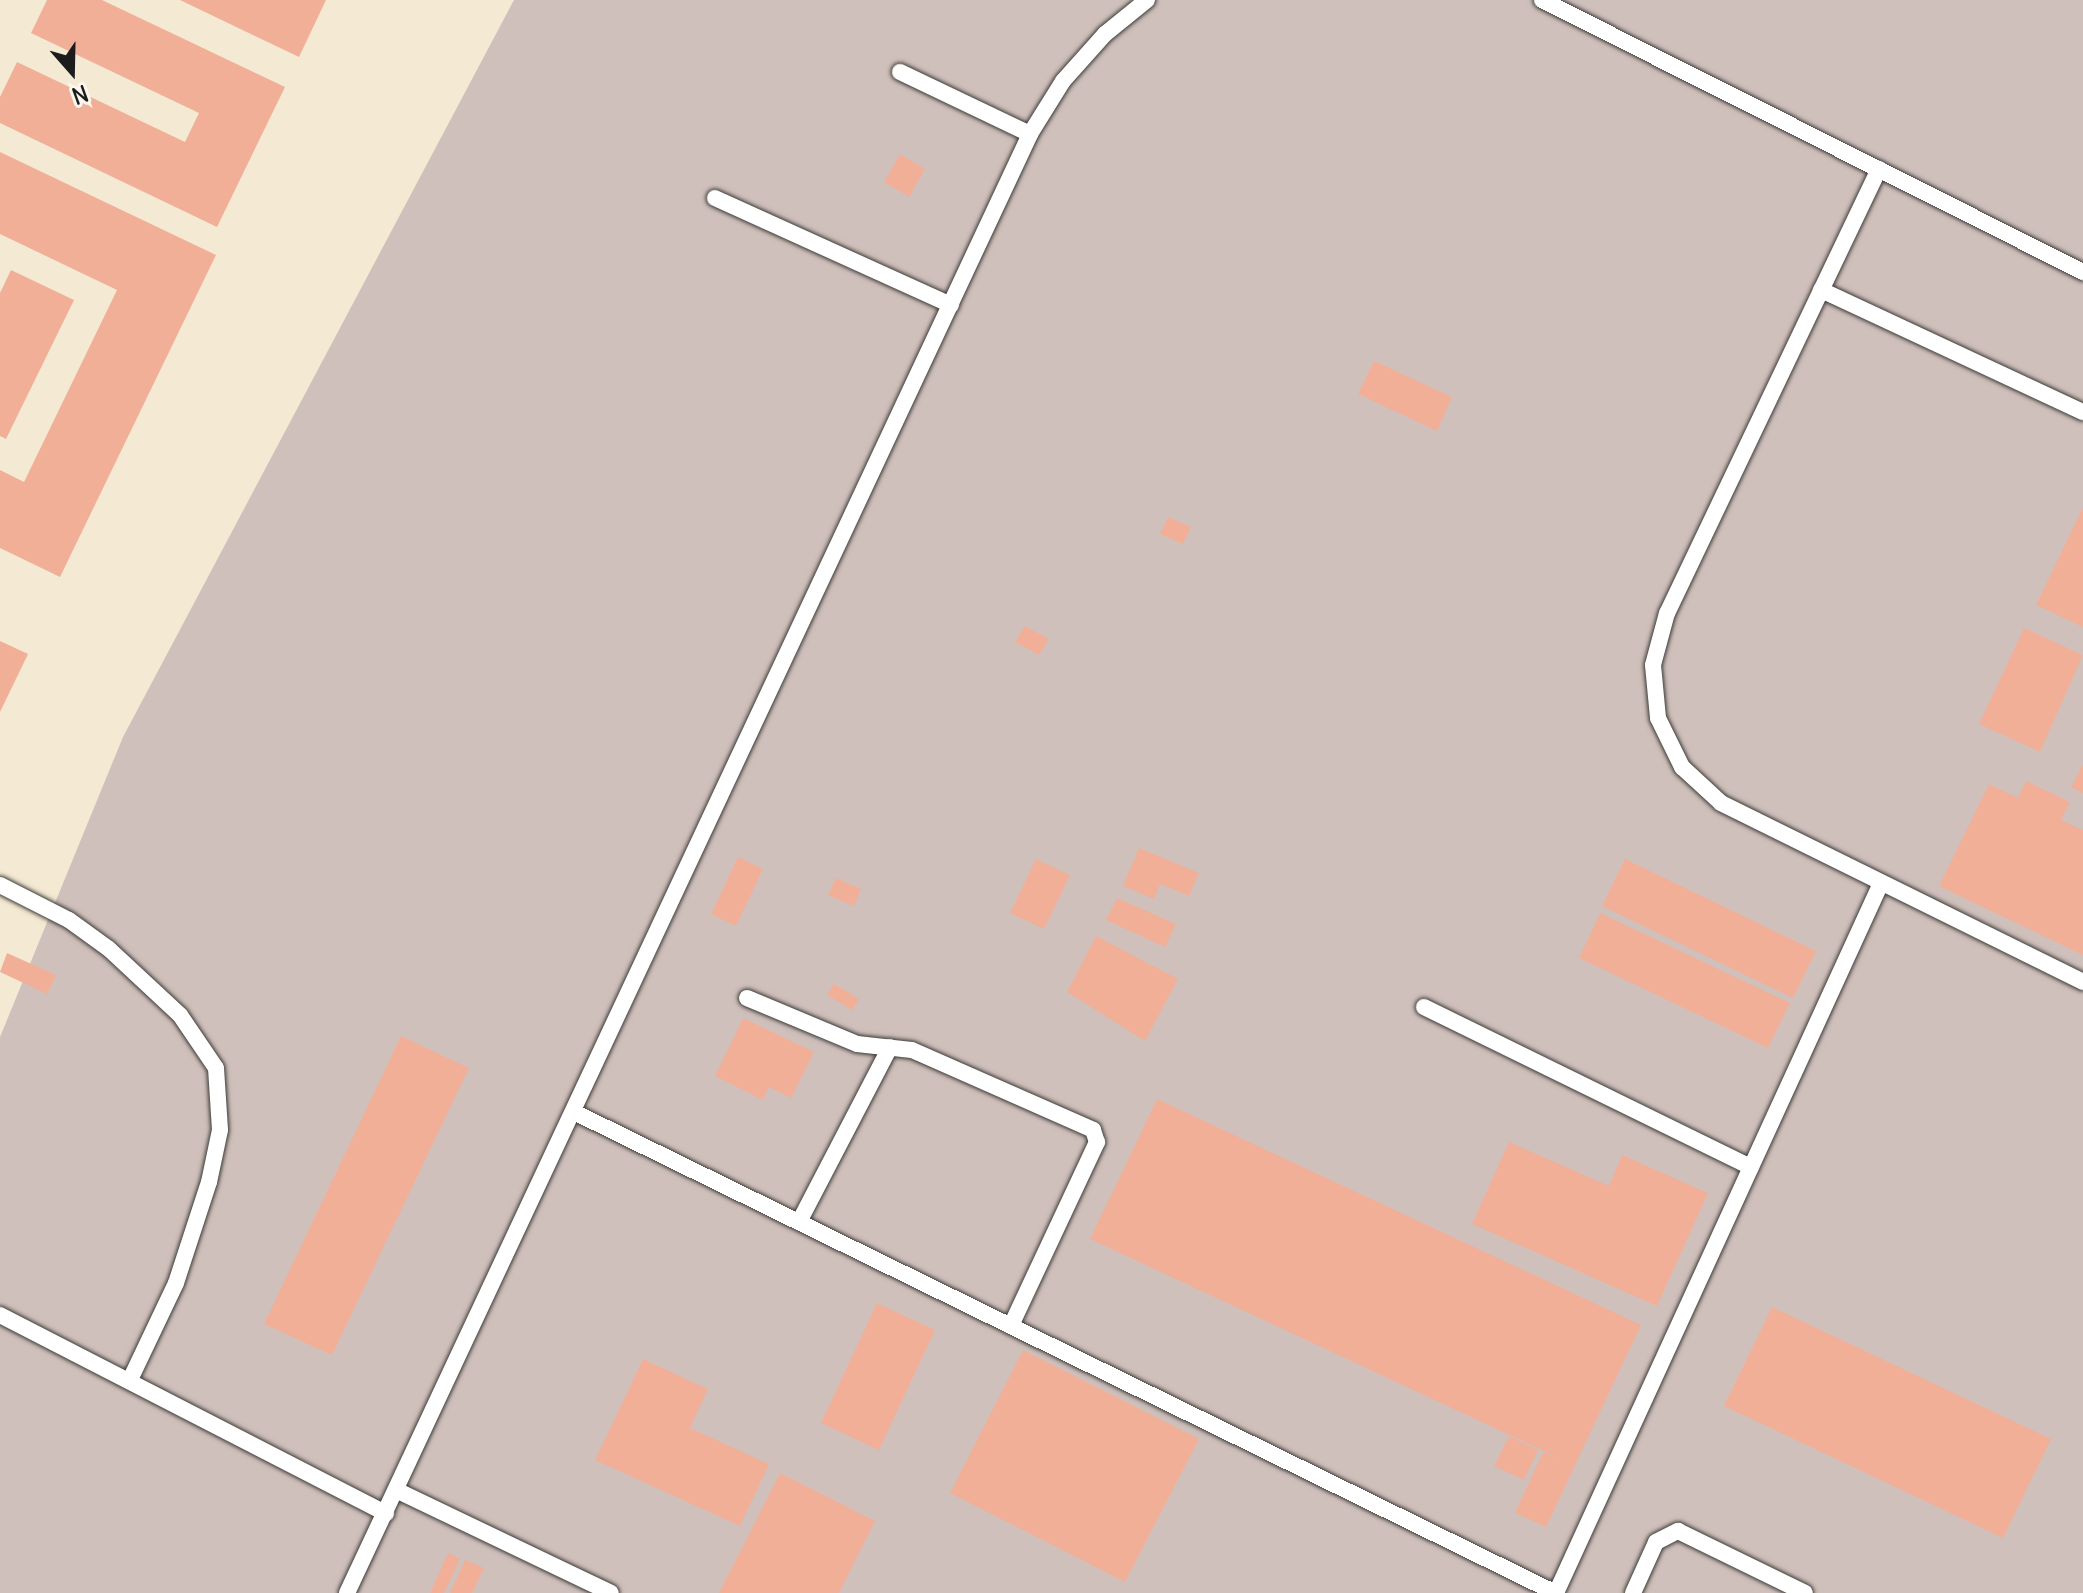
<!DOCTYPE html>
<style>
body{margin:0}
#map{position:relative;width:2083px;height:1593px;overflow:hidden;background:#f4ead3;font-family:Delius,sans-serif}
div>[style]{position:absolute}
.industrial>*{inset:0;background:#d0c0bc}
.building>*{inset:0;background:#f1af97}
.roads{filter:drop-shadow(0 0 2px #3c3b37) drop-shadow(0 0 2px #3c3b37)}
.service>*{height:16px;margin:-8px;padding:0 8px;transform-origin:8px;border-radius:8px;background:#fff}
span{translate:-50% -50%;white-space:nowrap;text-align:center;line-height:1.15;-webkit-text-stroke:8px #fbf7ec;paint-order:stroke}
.north{position:absolute;left:32px;top:32px;width:80px;height:80px;-webkit-text-stroke:6px #fbf7ec;paint-order:stroke;rotate:160deg;font-size:22px;font-weight:700;line-height:32px;text-align:center;color:#1c1c1c}
.north::after{content:'';display:block;margin:auto;width:28px;height:36px;background:#1c1c1c;clip-path:polygon(50% 0,100% 100%,50% 72%,0 100%)}
</style>
<div id="map">
<div class="industrial">
<div style="clip-path:polygon(514px 0,2083px 0,2083px 1593px,0 1593px,0 1037px,123px 737px)"></div>
</div>
<div class="building">
<div style="clip-path:polygon(47px 0,102px 0,285px 87px,217px 227px,0 123px,0 97px,17px 62px,185px 142px,199px 113px,31px 33px)"></div>
<div style="clip-path:polygon(180px 0,326px 0,299px 57px)"></div>
<div style="clip-path:polygon(0 152px,216px 255px,60px 577px,0 548px,0 470px,24px 482px,117px 290px,0 234px)"></div>
<div style="clip-path:polygon(900px 154px,925px 169px,909px 197px,884px 182px)"></div>
<div style="clip-path:polygon(11px 270px,74px 300px,6px 439px,0 436px,0 293px)"></div>
<div style="clip-path:polygon(1374px 361px,1452px 397px,1437px 431px,1358px 394px)"></div>
<div style="clip-path:polygon(2083px 507px,2083px 627px,2036px 605px)"></div>
<div style="clip-path:polygon(1168px 517px,1191px 527px,1183px 544px,1160px 534px)"></div>
<div style="clip-path:polygon(1025px 626px,1049px 639px,1039px 655px,1015px 642px)"></div>
<div style="clip-path:polygon(2024px 628px,2083px 655px,2040px 752px,1979px 724px)"></div>
<div style="clip-path:polygon(0 641px,28px 654px,0 712px)"></div>
<div style="clip-path:polygon(2083px 764px,2083px 793px,2071px 787px)"></div>
<div style="clip-path:polygon(2026px 781px,2070px 802px,2061px 820px,2083px 830px,2083px 955px,1939px 886px,1989px 784px,2018px 798px)"></div>
<div style="clip-path:polygon(1139px 848px,1199px 873px,1189px 896px,1160px 884px,1154px 899px,1123px 886px)"></div>
<div style="clip-path:polygon(738px 857px,763px 869px,736px 926px,711px 914px)"></div>
<div style="clip-path:polygon(1036px 859px,1070px 875px,1044px 929px,1010px 913px)"></div>
<div style="clip-path:polygon(1625px 859px,1816px 951px,1793px 998px,1602px 906px)"></div>
<div style="clip-path:polygon(836px 878px,861px 889px,854px 906px,828px 895px)"></div>
<div style="clip-path:polygon(1117px 898px,1176px 924px,1165px 947px,1106px 920px)"></div>
<div style="clip-path:polygon(1600px 913px,1790px 1003px,1768px 1048px,1579px 958px)"></div>
<div style="clip-path:polygon(1096px 936px,1178px 979px,1145px 1041px,1067px 992px)"></div>
<div style="clip-path:polygon(7px 953px,56px 975px,47px 994px,0 972px)"></div>
<div style="clip-path:polygon(834px 984px,859px 999px,852px 1010px,827px 995px)"></div>
<div style="clip-path:polygon(743px 1018px,814px 1052px,791px 1098px,769px 1087px,763px 1100px,715px 1076px)"></div>
<div style="clip-path:polygon(401px 1036px,469px 1068px,332px 1355px,264px 1324px)"></div>
<div style="clip-path:polygon(1157px 1099px,1641px 1325px,1546px 1527px,1515px 1513px,1543px 1452px,1561px 1459px,1090px 1239px)"></div>
<div style="clip-path:polygon(1509px 1142px,1609px 1186px,1622px 1155px,1708px 1193px,1657px 1306px,1472px 1224px)"></div>
<div style="clip-path:polygon(877px 1303px,935px 1330px,879px 1450px,821px 1423px)"></div>
<div style="clip-path:polygon(1772px 1307px,2051px 1439px,2003px 1538px,1724px 1406px)"></div>
<div style="clip-path:polygon(1023px 1350px,1199px 1439px,1125px 1582px,950px 1493px)"></div>
<div style="clip-path:polygon(643px 1359px,708px 1389px,690px 1428px,769px 1464px,740px 1526px,595px 1460px)"></div>
<div style="clip-path:polygon(1509px 1436px,1538px 1450px,1524px 1480px,1494px 1466px)"></div>
<div style="clip-path:polygon(780px 1473px,875px 1521px,839px 1593px,719px 1593px)"></div>
<div style="clip-path:polygon(448px 1553px,460px 1559px,444px 1593px,430px 1593px)"></div>
<div style="clip-path:polygon(465px 1560px,484px 1568px,472px 1593px,450px 1593px)"></div>
</div>
<div class="roads">
<div class="service">
<div style="left:1542px;top:0;width:606px;rotate:26.69deg"></div>
<div style="left:900px;top:72px;width:144px;rotate:25.5deg"></div>
<div style="left:1879px;top:169px;width:492px;rotate:115.5deg"></div>
<div style="left:1667px;top:613px;width:54px;rotate:105.1deg"></div>
<div style="left:1653px;top:665px;width:53px;rotate:84.6deg"></div>
<div style="left:1658px;top:718px;width:55px;rotate:63.9deg"></div>
<div style="left:1682px;top:767px;width:53px;rotate:42.7deg"></div>
<div style="left:1721px;top:803px;width:404px;rotate:26.3deg"></div>
<div style="left:715px;top:198px;width:259px;rotate:24.4deg"></div>
<div style="left:1821px;top:290px;width:289px;rotate:25deg"></div>
<div style="left:0;top:885px;width:77px;rotate:26.9deg"></div>
<div style="left:69px;top:920px;width:49px;rotate:35.9deg"></div>
<div style="left:109px;top:949px;width:97px;rotate:42.9deg"></div>
<div style="left:180px;top:1015px;width:64px;rotate:55.8deg"></div>
<div style="left:216px;top:1068px;width:62px;rotate:86.3deg"></div>
<div style="left:220px;top:1130px;width:53px;rotate:101.9deg"></div>
<div style="left:209px;top:1182px;width:106px;rotate:108.1deg"></div>
<div style="left:176px;top:1283px;width:107px;rotate:115.4deg"></div>
<div style="left:747px;top:998px;width:119px;rotate:22.7deg"></div>
<div style="left:857px;top:1044px;width:55px;rotate:6.2deg"></div>
<div style="left:912px;top:1050px;width:198px;rotate:23.8deg"></div>
<div style="left:1093px;top:1130px;width:13px;rotate:72deg"></div>
<div style="left:1097px;top:1142px;width:203px;rotate:115.1deg"></div>
<div style="left:1424px;top:1007px;width:364px;rotate:26.1deg"></div>
<div style="left:576px;top:1113px;width:1091px;rotate:26.1deg"></div>
<div style="left:799px;top:1222px;width:197px;rotate:-62.5deg"></div>
<div style="left:0;top:1315px;width:434px;rotate:27.2deg"></div>
<div style="left:396px;top:1490px;width:238px;rotate:25.6deg"></div>
<div style="left:347px;top:1593px;width:1611px;rotate:-64.91deg"></div>
<div style="left:1030px;top:134px;width:62px;rotate:-58.1deg"></div>
<div style="left:1063px;top:81px;width:63px;rotate:-48.2deg"></div>
<div style="left:1105px;top:34px;width:54px;rotate:-39deg"></div>
<div style="left:1556px;top:1593px;width:781px;rotate:-65.4deg"></div>
<div style="left:1633px;top:1593px;width:56px;rotate:-65.7deg"></div>
<div style="left:1656px;top:1542px;width:25px;rotate:-27deg"></div>
<div style="left:1678px;top:1531px;width:141px;rotate:26deg"></div>
</div>
</div>
<div class="north">N</div>
</div>
